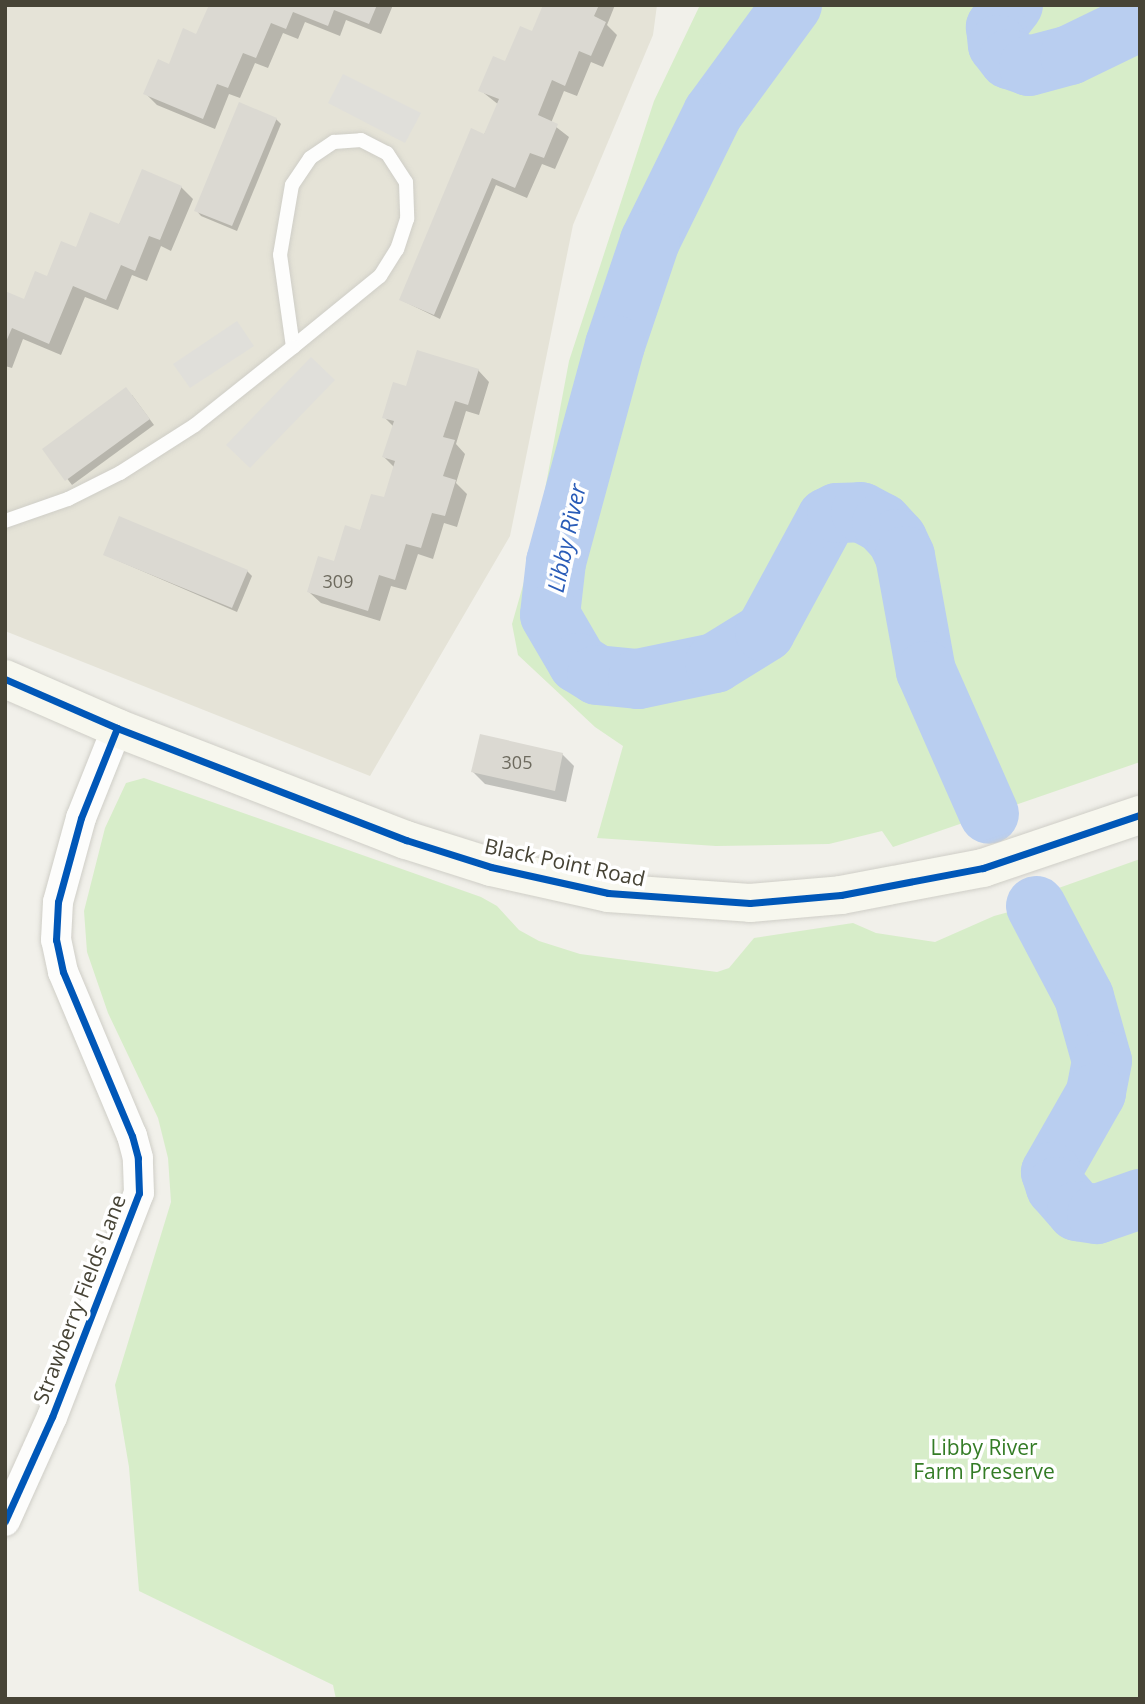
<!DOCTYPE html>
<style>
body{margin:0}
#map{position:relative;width:1145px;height:1704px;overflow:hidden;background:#f1f0ea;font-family:"Open Sans",sans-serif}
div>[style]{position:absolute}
.residential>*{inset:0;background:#e5e3d7}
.green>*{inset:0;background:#d7edc9}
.parking>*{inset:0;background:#e0dfda}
.shadow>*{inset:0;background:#0003}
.river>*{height:60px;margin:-30px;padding:0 30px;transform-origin:30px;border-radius:30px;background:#b9cef0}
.building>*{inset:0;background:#dbd9d2}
.roads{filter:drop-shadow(0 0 2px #cfcec7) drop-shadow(0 0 2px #cfcec7)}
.lane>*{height:14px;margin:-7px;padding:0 7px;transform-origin:7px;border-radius:7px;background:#fdfdfc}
.street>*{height:30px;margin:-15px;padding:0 15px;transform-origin:15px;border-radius:15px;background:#fdfdfc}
.secondary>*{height:38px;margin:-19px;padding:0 19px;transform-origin:19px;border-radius:19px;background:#f7f7ee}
.cycleway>*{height:7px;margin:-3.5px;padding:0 3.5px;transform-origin:3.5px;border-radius:3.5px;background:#0057b8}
span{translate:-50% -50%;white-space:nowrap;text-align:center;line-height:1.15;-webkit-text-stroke:7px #fff;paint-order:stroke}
.number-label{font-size:18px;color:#6d6a5e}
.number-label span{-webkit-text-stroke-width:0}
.street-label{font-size:21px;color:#474436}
.park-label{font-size:21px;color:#347c26}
.water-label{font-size:23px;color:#2a5cb8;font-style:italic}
.frame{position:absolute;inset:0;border:7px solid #474436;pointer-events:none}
</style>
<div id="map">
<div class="residential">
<div style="clip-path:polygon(5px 5px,657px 5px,653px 35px,573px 225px,510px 536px,370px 776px,5px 631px)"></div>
</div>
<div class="green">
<div style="clip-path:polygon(700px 5px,1140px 5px,1140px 762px,893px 847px,882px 831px,829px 844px,716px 846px,597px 838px,623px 746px,595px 727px,518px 655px,512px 624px,535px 543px,569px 361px,654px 101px)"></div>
<div style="clip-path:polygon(144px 778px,481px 897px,497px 906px,519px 930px,539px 941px,580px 954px,717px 972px,729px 968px,754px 938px,853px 923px,876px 933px,935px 942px,994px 916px,1039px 904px,1025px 900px,1140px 859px,1140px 1699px,336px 1699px,333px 1685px,139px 1591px,129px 1467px,115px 1385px,171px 1202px,168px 1158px,158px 1118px,108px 1013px,87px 952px,84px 911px,105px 828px,126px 783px)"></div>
</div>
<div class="parking">
<div style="clip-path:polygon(343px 74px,421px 113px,405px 143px,328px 103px)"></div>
<div style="clip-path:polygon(237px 321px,254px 346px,190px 388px,173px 364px)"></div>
<div style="clip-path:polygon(311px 357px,335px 380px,250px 468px,226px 445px)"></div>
</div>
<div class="shadow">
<div style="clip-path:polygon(228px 5px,393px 5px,381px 34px,346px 20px,340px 36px,305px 22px,298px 39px,283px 33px,268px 68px,255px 63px,240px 98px,229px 94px,215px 129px,157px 105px,146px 94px)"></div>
<div style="clip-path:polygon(545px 5px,615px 5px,607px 25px,617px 35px,603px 67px,591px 62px,577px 96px,564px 91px,551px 123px,569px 137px,555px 169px,542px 164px,527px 198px,496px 185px,440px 319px,401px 300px,499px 105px,480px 90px,533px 34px)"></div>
<div style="clip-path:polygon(276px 119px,281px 124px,237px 231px,201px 216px,196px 210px)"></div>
<div style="clip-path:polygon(181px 187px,193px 199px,171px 251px,161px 246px,147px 281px,132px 275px,118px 310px,85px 297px,61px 355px,23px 339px,12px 368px,5px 366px,5px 293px,25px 301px,77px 249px)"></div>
<div style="clip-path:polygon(478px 370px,489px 382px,479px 415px,466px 411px,456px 444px,465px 454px,456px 483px,467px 494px,457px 527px,444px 523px,433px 559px,418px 554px,406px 590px,391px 586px,380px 621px,321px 603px,309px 592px,385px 500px,395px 468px,384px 457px,394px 427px,384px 417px,407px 388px)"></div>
<div style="clip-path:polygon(132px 395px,154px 425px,72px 485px,45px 449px)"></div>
<div style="clip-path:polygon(105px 555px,247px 571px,252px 576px,237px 612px)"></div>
<div style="clip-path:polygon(562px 754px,574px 766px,566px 802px,485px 784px,473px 772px)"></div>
</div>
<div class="river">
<div style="left:792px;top:5px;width:134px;rotate:126.2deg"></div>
<div style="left:713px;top:113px;width:143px;rotate:116.2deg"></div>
<div style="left:650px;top:241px;width:110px;rotate:108.6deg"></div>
<div style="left:615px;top:345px;width:225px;rotate:105.2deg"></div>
<div style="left:556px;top:562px;width:53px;rotate:96.5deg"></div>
<div style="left:550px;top:615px;width:56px;rotate:59.7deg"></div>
<div style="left:578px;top:663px;width:22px;rotate:32deg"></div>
<div style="left:597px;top:675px;width:41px;rotate:5.6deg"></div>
<div style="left:638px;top:679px;width:79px;rotate:-11.7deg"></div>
<div style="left:715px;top:663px;width:59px;rotate:-31.8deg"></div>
<div style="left:765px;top:632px;width:130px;rotate:-61.5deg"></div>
<div style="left:827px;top:518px;width:11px;rotate:-27deg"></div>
<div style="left:837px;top:513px;width:24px;rotate:-2deg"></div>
<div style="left:861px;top:512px;width:24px;rotate:28deg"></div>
<div style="left:882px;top:523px;width:22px;rotate:47deg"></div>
<div style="left:897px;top:539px;width:19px;rotate:65deg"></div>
<div style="left:905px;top:556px;width:117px;rotate:79.7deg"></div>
<div style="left:926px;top:671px;width:156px;rotate:66.2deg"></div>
<div style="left:1013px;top:5px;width:28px;rotate:128deg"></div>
<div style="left:996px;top:27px;width:18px;rotate:84deg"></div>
<div style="left:998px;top:45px;width:18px;rotate:52deg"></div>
<div style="left:1009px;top:59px;width:21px;rotate:19deg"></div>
<div style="left:1029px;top:66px;width:42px;rotate:-15deg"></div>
<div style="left:1070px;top:55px;width:78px;rotate:-25.9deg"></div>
<div style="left:1036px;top:906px;width:103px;rotate:62.2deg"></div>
<div style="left:1084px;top:997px;width:66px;rotate:74.3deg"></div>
<div style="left:1102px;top:1061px;width:33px;rotate:101deg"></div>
<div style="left:1096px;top:1093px;width:91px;rotate:119.7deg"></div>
<div style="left:1051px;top:1172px;width:16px;rotate:72deg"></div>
<div style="left:1056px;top:1187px;width:32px;rotate:49deg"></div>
<div style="left:1077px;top:1211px;width:20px;rotate:9deg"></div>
<div style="left:1097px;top:1214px;width:46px;rotate:-19.2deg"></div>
</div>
<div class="building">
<div style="clip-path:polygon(209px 5px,377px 5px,369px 24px,334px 10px,328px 26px,293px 12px,286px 29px,271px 23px,256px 58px,243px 53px,228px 88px,217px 84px,203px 119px,143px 94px,158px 59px,169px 64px,183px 28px,196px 34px)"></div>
<div style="clip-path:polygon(543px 5px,599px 5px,594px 16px,606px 22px,591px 56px,579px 51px,565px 86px,552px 80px,538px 115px,558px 124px,544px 158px,530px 153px,515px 188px,492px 178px,434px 315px,399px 300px,471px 128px,484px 134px,499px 99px,478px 91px,493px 56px,505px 61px,520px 26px,532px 31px)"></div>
<div style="clip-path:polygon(239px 102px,277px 118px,232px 226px,194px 211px)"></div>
<div style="clip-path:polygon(142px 169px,182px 186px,160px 240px,149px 236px,135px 271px,121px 265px,106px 300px,73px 286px,49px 344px,12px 328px,5px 344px,5px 291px,24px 299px,35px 271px,47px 276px,61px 241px,76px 247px,90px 212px,119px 224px)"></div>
<div style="clip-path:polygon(417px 350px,479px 369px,468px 405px,455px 401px,443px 437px,455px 440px,443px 476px,456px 480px,445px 516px,432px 513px,421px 548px,406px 544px,395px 580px,379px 575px,368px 611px,307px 592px,318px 556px,334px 561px,345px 525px,360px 530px,371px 494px,384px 497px,395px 461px,382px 457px,394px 421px,382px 418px,393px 382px,406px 386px)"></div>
<div style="clip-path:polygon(126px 387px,150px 419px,65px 481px,42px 449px)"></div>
<div style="clip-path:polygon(119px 516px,248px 570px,232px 608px,103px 555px)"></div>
<div style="clip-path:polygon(480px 734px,563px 753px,555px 791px,471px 772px)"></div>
</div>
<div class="roads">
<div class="lane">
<div style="left:361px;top:140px;width:29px;rotate:27deg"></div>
<div style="left:387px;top:153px;width:35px;rotate:57deg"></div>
<div style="left:406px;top:182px;width:37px;rotate:88deg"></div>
<div style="left:407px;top:219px;width:32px;rotate:108deg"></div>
<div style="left:397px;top:249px;width:32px;rotate:122deg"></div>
<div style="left:380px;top:276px;width:112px;rotate:140.8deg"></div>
<div style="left:293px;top:347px;width:93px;rotate:-98deg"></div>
<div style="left:280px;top:255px;width:71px;rotate:-80.3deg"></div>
<div style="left:292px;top:185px;width:32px;rotate:-56deg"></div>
<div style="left:310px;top:158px;width:29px;rotate:-34deg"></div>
<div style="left:334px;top:142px;width:27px;rotate:-4deg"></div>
<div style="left:5px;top:521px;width:67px;rotate:-19.2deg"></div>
<div style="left:68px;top:499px;width:58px;rotate:-26.6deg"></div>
<div style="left:120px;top:473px;width:89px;rotate:-32.6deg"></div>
<div style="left:195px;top:425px;width:125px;rotate:-38.5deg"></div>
</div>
<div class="street">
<div style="left:5px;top:1521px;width:114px;rotate:-65.7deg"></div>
<div style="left:52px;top:1417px;width:240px;rotate:-68.8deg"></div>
<div style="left:139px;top:1193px;width:35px;rotate:-92deg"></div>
<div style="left:138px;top:1158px;width:23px;rotate:-105deg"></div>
<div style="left:132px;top:1136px;width:178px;rotate:-112.8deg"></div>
<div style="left:63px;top:972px;width:33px;rotate:-102deg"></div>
<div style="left:56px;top:940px;width:38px;rotate:-87deg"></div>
<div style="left:58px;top:902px;width:87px;rotate:-74.7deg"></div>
<div style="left:81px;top:818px;width:97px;rotate:-68.2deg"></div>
</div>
<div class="secondary">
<div style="left:5px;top:679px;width:122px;rotate:23.6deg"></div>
<div style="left:117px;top:728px;width:310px;rotate:21.2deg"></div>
<div style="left:406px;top:840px;width:89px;rotate:17.6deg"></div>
<div style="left:491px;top:867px;width:120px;rotate:12.5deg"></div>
<div style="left:608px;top:893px;width:142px;rotate:4deg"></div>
<div style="left:750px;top:903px;width:91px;rotate:-5deg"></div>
<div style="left:841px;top:895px;width:145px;rotate:-10.8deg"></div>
<div style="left:983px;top:868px;width:166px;rotate:-18.7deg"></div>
</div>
</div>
<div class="cycleway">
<div style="left:5px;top:679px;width:122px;rotate:23.6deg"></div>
<div style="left:117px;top:728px;width:310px;rotate:21.2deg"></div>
<div style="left:406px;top:840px;width:89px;rotate:17.6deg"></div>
<div style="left:491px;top:867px;width:120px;rotate:12.5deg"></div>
<div style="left:608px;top:893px;width:142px;rotate:4deg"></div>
<div style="left:750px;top:903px;width:91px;rotate:-5deg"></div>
<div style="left:841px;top:895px;width:145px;rotate:-10.8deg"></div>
<div style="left:983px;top:868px;width:166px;rotate:-18.7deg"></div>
<div style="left:5px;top:1521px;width:114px;rotate:-65.7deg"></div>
<div style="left:52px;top:1417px;width:240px;rotate:-68.8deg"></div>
<div style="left:139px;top:1193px;width:35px;rotate:-92deg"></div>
<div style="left:138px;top:1158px;width:23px;rotate:-105deg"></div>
<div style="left:132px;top:1136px;width:178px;rotate:-112.8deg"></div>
<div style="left:63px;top:972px;width:33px;rotate:-102deg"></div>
<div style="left:56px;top:940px;width:38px;rotate:-87deg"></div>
<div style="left:58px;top:902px;width:87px;rotate:-74.7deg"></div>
<div style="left:81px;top:818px;width:97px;rotate:-68.2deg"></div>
</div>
<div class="number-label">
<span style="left:338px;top:581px">309</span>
<span style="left:517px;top:762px">305</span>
</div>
<div class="street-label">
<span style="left:565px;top:862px;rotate:12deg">Black Point Road</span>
<span style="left:79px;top:1299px;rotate:-69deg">Strawberry Fields Lane</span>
</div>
<div class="park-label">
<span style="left:984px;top:1459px">Libby River<br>Farm Preserve</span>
</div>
<div class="water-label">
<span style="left:566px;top:538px;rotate:-78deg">Libby River</span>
</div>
<div class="frame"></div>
</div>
